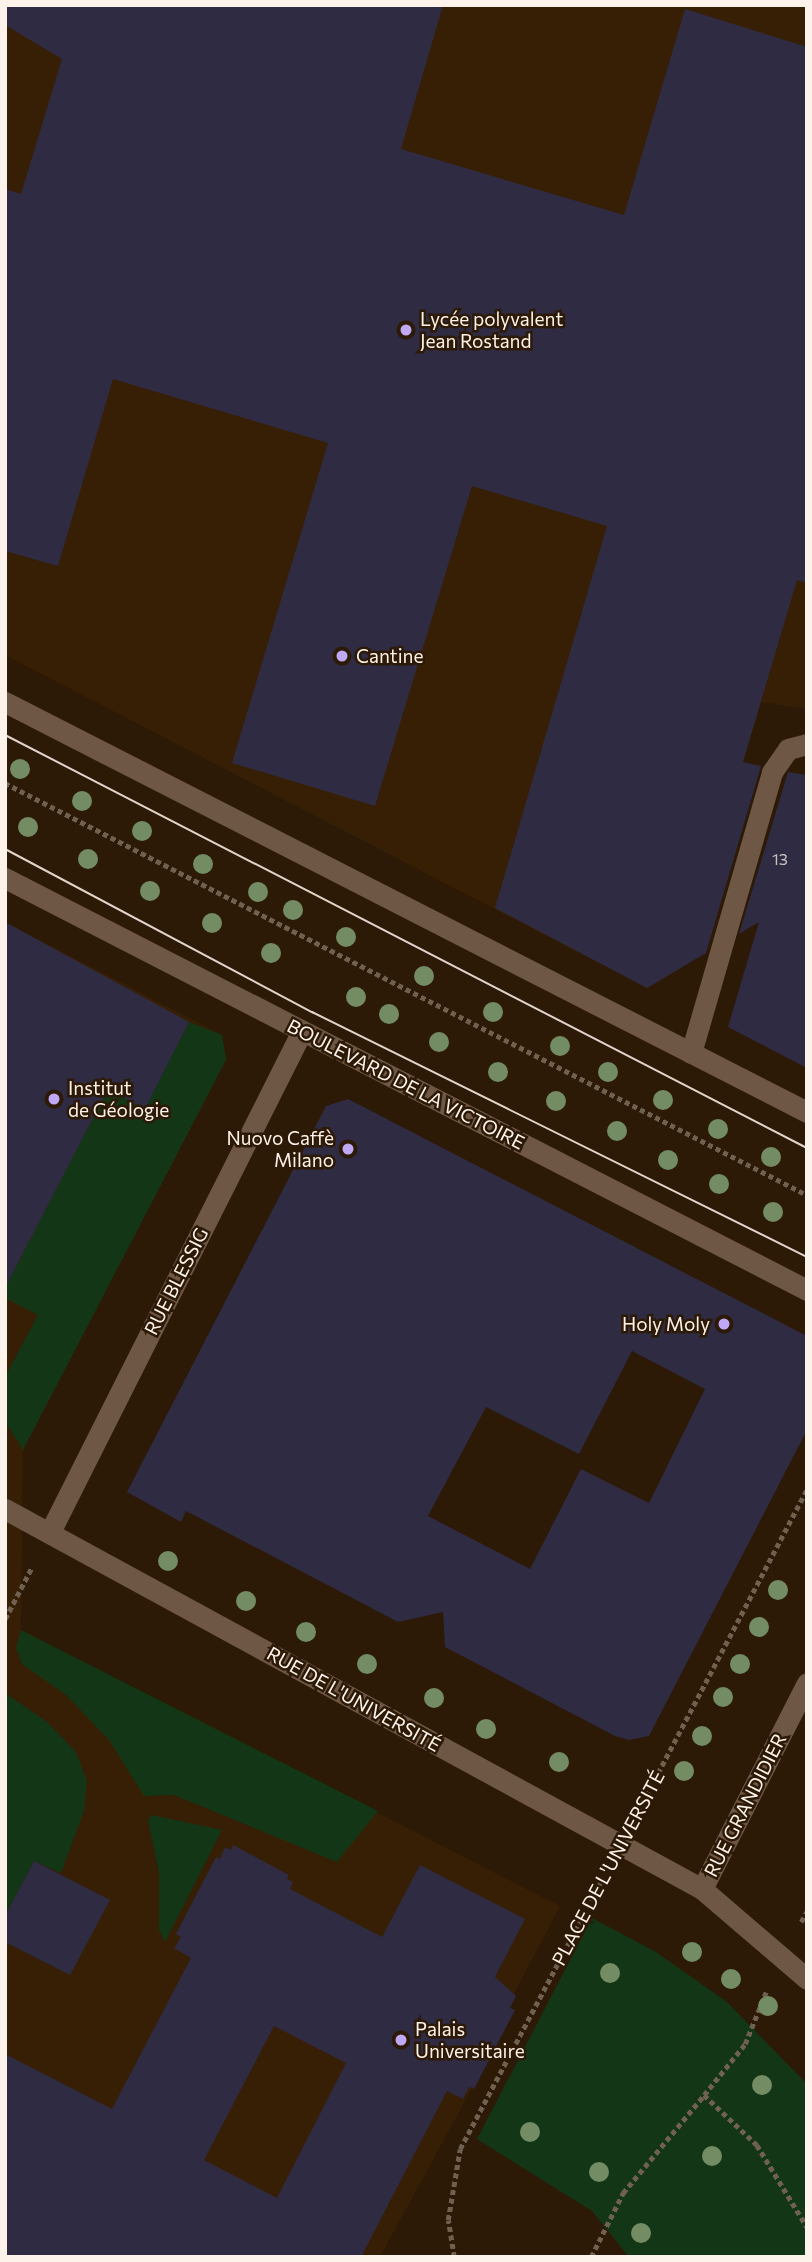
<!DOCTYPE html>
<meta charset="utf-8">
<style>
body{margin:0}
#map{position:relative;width:812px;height:2262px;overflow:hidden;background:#2c1906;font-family:Commissioner,sans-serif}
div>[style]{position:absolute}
.built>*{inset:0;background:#371f06}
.green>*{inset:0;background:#133616}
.building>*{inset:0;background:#2f2b42}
.path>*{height:4.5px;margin-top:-2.25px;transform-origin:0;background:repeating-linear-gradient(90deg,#706050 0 5px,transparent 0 8.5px)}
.minor>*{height:21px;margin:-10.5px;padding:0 10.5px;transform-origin:10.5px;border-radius:10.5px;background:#6e5744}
.tertiary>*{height:21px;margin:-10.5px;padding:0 10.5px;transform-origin:10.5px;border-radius:10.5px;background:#6e5744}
.tram>*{height:2px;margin:-1px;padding:0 1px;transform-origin:1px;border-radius:1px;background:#e1d5cb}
.trees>*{width:20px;height:20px;margin:-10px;border-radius:50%;background:#738c63}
.dots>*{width:19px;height:19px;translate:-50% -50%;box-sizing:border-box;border:4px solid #2c1906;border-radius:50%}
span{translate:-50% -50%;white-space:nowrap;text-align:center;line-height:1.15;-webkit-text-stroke:5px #2c1906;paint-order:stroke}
.number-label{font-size:16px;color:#cac1c0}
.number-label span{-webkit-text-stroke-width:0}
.poi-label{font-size:19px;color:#fef3ea}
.left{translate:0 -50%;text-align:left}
.right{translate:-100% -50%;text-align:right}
.street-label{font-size:19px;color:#fef3ea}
.frame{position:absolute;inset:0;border:7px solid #fef3ea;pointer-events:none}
</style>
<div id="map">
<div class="built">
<div style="clip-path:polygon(5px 5px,807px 5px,807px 709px,761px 702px,682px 967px,647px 988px,5px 655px)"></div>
<div style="clip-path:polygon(5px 922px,222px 1035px,226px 1060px,23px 1450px,21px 1630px,560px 1906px,514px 1994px,510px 2008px,515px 2010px,380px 2257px,5px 2257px)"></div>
</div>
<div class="green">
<div style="clip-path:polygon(189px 1022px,222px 1035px,226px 1060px,23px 1450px,5px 1421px,5px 1377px,38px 1315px,5px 1298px,5px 1288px,108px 1089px,145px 1108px)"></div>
<div style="clip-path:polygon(21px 1630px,378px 1811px,337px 1862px,174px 1795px,144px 1796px,109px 1740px,66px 1695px,22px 1664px,16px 1648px)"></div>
<div style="clip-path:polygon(5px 1693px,46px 1721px,76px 1752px,87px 1781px,84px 1811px,61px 1873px,34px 1861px,5px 1916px)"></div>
<div style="clip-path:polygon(152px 1815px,222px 1830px,165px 1942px,159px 1930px,159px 1873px,148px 1820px)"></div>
<div style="clip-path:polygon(592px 1918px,656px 1952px,727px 2002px,807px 2084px,807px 2257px,629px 2257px,592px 2211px,477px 2139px)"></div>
</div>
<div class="building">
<div style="clip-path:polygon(5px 5px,443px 5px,401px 149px,624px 215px,685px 9px,807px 47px,807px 583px,797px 580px,743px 762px,761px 766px,706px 953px,647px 988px,495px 908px,607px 526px,472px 486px,375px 806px,232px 763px,328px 443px,113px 379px,58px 566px,5px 551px,5px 189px,21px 194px,62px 59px,5px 25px)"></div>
<div style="clip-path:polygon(788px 772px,807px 775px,807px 1068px,728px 1027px,759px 922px,739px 934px)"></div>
<div style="clip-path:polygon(5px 922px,189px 1022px,145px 1109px,108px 1089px,5px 1288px)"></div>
<div style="clip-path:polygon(evenodd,348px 1099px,807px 1336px,807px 1430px,649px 1736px,629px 1740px,615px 1736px,445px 1647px,443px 1612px,398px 1622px,186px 1511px,181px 1522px,127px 1492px,326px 1106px,348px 1099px,632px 1351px,705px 1389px,649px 1503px,581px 1469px,530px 1569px,428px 1516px,486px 1407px,579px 1454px,632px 1351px)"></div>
<div style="clip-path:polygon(evenodd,233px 1845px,289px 1875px,287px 1879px,293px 1882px,290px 1889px,382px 1937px,420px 1865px,525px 1919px,495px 1977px,516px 1996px,510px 2008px,515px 2010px,474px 2089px,469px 2087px,463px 2099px,447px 2091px,361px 2257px,5px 2257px,5px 2054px,112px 2109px,191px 1958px,174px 1948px,181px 1937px,176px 1934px,216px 1857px,220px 1859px,225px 1847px,231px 1850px,233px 1845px,274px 2026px,346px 2063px,277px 2198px,204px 2160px,274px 2026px)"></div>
<div style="clip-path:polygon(34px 1861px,110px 1900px,70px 1975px,5px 1942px,5px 1916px)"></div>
</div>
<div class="path">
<div style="left:5px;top:783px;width:902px;rotate:27.19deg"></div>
<div style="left:5px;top:1619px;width:59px;rotate:-62.6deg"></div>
<div style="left:638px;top:1811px;width:364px;rotate:-62.3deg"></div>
<div style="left:801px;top:1922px;width:13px;rotate:-61deg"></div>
<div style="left:704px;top:2095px;width:65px;rotate:-51.2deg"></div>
<div style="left:745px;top:2044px;width:56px;rotate:-68deg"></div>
<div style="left:454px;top:2257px;width:37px;rotate:-99deg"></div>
<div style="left:448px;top:2220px;width:72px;rotate:-80.4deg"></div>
<div style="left:460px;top:2149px;width:306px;rotate:-62.2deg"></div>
<div style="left:591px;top:2257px;width:72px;rotate:-63.4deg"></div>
<div style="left:623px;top:2193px;width:127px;rotate:-50.4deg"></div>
<div style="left:704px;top:2095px;width:73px;rotate:43.3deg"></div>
<div style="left:757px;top:2145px;width:96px;rotate:58.6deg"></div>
</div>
<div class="minor">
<div style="left:691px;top:1053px;width:292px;rotate:-73.9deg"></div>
<div style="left:772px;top:772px;width:28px;rotate:-55deg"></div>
<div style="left:788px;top:749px;width:20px;rotate:-15deg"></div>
<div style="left:5px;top:1509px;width:794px;rotate:28.6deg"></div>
<div style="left:702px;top:1889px;width:138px;rotate:40.6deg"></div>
<div style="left:50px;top:1532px;width:561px;rotate:-63.3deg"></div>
<div style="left:702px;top:1889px;width:231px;rotate:-63deg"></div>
</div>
<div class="tertiary">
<div style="left:5px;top:702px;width:901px;rotate:27.08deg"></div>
<div style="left:5px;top:878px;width:902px;rotate:27.19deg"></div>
</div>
<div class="tram">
<div style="left:5px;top:735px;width:902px;rotate:27.25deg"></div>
<div style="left:5px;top:849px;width:348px;rotate:28deg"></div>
<div style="left:312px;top:1012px;width:552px;rotate:26.33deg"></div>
</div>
<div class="trees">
<div style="left:20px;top:769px"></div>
<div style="left:82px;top:801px"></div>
<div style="left:28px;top:827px"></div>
<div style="left:142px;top:831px"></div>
<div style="left:88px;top:859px"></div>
<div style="left:203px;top:864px"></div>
<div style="left:150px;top:891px"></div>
<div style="left:258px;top:892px"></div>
<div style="left:293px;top:910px"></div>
<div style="left:212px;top:923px"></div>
<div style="left:346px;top:937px"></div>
<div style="left:271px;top:953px"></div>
<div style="left:424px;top:976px"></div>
<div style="left:356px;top:997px"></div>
<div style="left:493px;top:1012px"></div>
<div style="left:389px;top:1014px"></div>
<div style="left:439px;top:1042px"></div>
<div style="left:560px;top:1046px"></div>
<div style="left:498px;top:1072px"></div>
<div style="left:608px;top:1072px"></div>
<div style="left:663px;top:1100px"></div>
<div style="left:556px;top:1101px"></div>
<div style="left:718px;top:1129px"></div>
<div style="left:617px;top:1131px"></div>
<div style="left:771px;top:1157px"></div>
<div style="left:668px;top:1160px"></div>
<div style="left:719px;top:1184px"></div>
<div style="left:773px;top:1212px"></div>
<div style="left:168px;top:1561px"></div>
<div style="left:778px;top:1590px"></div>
<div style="left:246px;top:1601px"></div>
<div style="left:759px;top:1627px"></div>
<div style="left:306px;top:1632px"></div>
<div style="left:367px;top:1664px"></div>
<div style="left:740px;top:1664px"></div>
<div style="left:723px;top:1697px"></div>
<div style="left:434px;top:1698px"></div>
<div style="left:486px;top:1729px"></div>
<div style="left:702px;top:1736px"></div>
<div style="left:559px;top:1762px"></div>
<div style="left:684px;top:1771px"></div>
<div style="left:692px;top:1952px"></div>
<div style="left:610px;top:1973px"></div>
<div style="left:731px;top:1979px"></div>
<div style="left:768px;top:2006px"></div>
<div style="left:762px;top:2085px"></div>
<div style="left:530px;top:2132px"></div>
<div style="left:712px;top:2156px"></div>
<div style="left:599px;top:2172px"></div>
<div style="left:641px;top:2233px"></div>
</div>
<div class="dots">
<div style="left:406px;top:330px;background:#bfa9f4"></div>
<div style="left:342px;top:656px;background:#bfa9f4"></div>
<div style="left:54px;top:1099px;background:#bfa9f4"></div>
<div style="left:348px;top:1149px;background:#bfa9f4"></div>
<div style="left:724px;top:1324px;background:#bfa9f4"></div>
<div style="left:401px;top:2040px;background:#bfa9f4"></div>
</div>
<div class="number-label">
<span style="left:780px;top:859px">13</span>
</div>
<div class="poi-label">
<span class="left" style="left:420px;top:330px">Lycée polyvalent<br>Jean Rostand</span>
<span class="left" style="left:356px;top:656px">Cantine</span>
<span class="left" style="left:68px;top:1099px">Institut<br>de Géologie</span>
<span class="right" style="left:334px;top:1149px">Nuovo Caffè<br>Milano</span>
<span class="right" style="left:710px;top:1324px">Holy Moly</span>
<span class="left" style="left:415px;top:2040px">Palais<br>Universitaire</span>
</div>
<div class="street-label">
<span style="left:406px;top:1084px;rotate:27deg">BOULEVARD DE LA VICTOIRE</span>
<span style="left:176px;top:1281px;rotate:-63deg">RUE BLESSIG</span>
<span style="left:354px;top:1699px;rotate:29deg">RUE DE L'UNIVERSITÉ</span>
<span style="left:745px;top:1805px;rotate:-63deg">RUE GRANDIDIER</span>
<span style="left:608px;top:1868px;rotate:-62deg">PLACE DE L'UNIVERSITÉ</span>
</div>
<div class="frame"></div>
</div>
